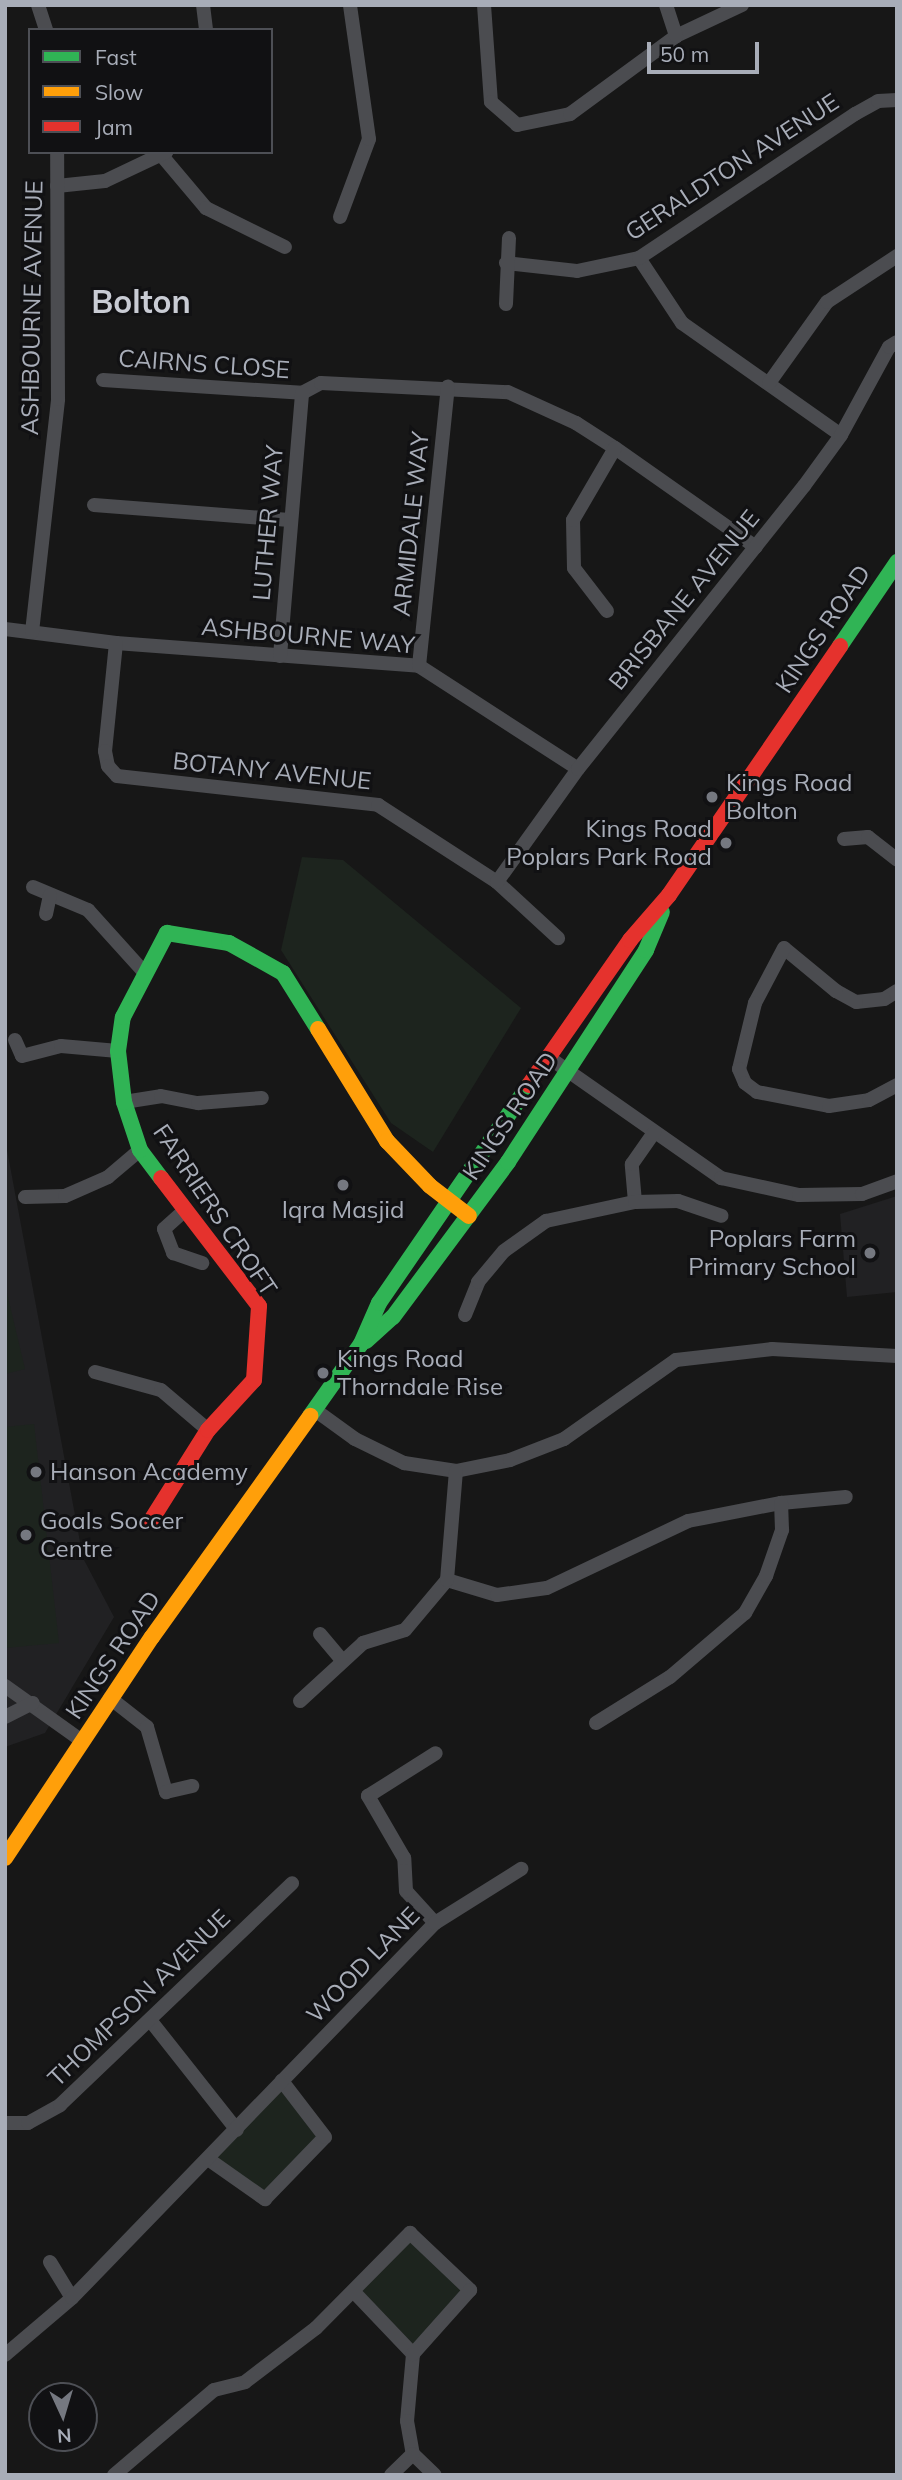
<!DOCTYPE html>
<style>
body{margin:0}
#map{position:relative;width:902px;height:2480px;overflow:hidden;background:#171717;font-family:Mulish,sans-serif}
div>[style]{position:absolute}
.built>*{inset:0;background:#212123}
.green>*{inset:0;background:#1d241e}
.street>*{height:14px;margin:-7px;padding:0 7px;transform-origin:7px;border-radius:7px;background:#4b4c50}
.fast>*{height:16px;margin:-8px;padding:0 8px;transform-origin:8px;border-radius:8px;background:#30b455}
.slow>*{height:16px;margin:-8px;padding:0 8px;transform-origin:8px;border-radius:8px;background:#ff9f0a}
.jam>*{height:16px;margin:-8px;padding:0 8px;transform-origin:8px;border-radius:8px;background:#e5322d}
.dots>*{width:19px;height:19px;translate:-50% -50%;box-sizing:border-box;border:4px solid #111113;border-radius:50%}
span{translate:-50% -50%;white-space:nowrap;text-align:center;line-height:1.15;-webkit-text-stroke:6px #111113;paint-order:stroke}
.street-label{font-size:24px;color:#a8adb8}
.poi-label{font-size:24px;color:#a8adb8}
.left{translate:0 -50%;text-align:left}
.right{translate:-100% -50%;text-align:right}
.district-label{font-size:32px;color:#c9ccd4;font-weight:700}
.frame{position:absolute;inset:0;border:7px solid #a8adb8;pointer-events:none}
.legend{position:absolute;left:28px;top:28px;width:245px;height:126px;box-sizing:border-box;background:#111113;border:2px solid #4d4f55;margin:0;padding:9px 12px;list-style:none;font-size:21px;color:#a8adb8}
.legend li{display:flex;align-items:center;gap:14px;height:35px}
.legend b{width:35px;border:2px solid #4d4f55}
.north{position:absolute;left:28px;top:2382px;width:70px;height:70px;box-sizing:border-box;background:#111113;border:2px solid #4d4f55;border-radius:50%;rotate:176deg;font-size:19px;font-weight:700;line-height:28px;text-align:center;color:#a8adb8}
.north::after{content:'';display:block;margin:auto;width:24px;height:32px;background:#757880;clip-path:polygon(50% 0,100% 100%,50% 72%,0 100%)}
.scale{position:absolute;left:647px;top:42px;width:112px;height:32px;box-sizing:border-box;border:4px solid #a8adb8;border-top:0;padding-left:9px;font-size:21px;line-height:24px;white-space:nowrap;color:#a8adb8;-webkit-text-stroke:5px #111113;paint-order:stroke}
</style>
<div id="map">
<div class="built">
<div style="clip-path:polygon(5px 1139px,83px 1558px,114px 1617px,45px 1733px,5px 1747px)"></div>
<div style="clip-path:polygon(897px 1196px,897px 1292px,847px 1297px,840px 1214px)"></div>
</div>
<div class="green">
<div style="clip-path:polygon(302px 857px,343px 860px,521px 1008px,433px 1152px,391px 1123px,281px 950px)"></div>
<div style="clip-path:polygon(5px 1285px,25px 1369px,5px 1374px)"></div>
<div style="clip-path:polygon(34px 1424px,59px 1643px,5px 1648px,5px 1427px)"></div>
<div style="clip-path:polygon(281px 2090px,317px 2137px,265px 2192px,215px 2157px)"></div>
<div style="clip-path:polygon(410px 2240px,462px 2291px,414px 2345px,362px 2291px)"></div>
</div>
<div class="street">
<div style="left:38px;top:5px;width:26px;rotate:72deg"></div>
<div style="left:203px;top:5px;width:25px;rotate:83deg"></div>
<div style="left:484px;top:5px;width:97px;rotate:85.9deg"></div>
<div style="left:491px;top:102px;width:35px;rotate:41deg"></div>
<div style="left:517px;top:125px;width:54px;rotate:-11.7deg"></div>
<div style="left:570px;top:114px;width:132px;rotate:-36.3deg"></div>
<div style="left:676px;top:36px;width:73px;rotate:-25.2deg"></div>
<div style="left:666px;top:5px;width:33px;rotate:72deg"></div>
<div style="left:163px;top:157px;width:67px;rotate:49.9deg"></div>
<div style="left:206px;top:208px;width:88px;rotate:26.3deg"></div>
<div style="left:57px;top:186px;width:48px;rotate:-5.9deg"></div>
<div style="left:105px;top:181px;width:68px;rotate:-25.4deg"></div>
<div style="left:340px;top:217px;width:83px;rotate:-69.6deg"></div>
<div style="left:369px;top:139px;width:135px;rotate:-98.1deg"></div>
<div style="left:639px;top:258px;width:78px;rotate:56.5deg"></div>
<div style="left:682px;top:323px;width:194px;rotate:35.2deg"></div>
<div style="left:506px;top:263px;width:71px;rotate:6.4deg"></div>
<div style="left:577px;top:271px;width:63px;rotate:-11.8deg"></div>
<div style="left:639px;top:258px;width:260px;rotate:-33.7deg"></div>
<div style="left:855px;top:114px;width:26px;rotate:-29deg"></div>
<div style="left:878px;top:101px;width:19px;rotate:-3deg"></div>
<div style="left:506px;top:304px;width:66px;rotate:-87.4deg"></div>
<div style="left:103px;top:380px;width:199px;rotate:3.7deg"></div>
<div style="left:769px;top:383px;width:100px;rotate:-54.4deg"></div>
<div style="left:827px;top:302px;width:84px;rotate:-33.3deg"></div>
<div style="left:302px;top:393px;width:21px;rotate:-28deg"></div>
<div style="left:321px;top:383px;width:187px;rotate:2.8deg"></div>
<div style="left:508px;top:392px;width:75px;rotate:24.5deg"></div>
<div style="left:576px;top:423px;width:46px;rotate:32.7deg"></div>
<div style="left:615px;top:448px;width:172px;rotate:35.1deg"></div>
<div style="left:94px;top:505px;width:196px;rotate:4.4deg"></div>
<div style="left:607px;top:611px;width:54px;rotate:-127.5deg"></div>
<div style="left:574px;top:568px;width:48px;rotate:-91.2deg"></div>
<div style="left:573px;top:520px;width:83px;rotate:-59.7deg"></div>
<div style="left:5px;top:629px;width:112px;rotate:7.2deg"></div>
<div style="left:116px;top:643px;width:304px;rotate:4.3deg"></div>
<div style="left:419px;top:666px;width:189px;rotate:32.9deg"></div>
<div style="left:32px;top:632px;width:234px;rotate:-83.6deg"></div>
<div style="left:58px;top:399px;width:247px;rotate:-90.2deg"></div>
<div style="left:116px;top:643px;width:109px;rotate:95.8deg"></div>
<div style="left:105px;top:751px;width:15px;rotate:79deg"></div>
<div style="left:108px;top:766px;width:13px;rotate:48deg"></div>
<div style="left:117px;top:776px;width:263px;rotate:6.3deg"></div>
<div style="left:378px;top:805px;width:142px;rotate:32.9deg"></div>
<div style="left:497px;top:882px;width:83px;rotate:42.6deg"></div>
<div style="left:280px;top:656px;width:264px;rotate:-85.2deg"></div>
<div style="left:419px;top:666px;width:281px;rotate:-84.1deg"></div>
<div style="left:844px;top:839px;width:24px;rotate:-5deg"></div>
<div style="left:868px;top:837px;width:37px;rotate:38deg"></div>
<div style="left:497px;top:882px;width:139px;rotate:-54.4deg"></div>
<div style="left:578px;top:769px;width:362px;rotate:-51.4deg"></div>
<div style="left:804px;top:486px;width:63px;rotate:-54deg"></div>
<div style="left:841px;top:435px;width:100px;rotate:-61.4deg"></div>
<div style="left:889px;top:347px;width:9px;rotate:-32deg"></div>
<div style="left:33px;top:887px;width:60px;rotate:22.7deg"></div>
<div style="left:88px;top:910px;width:84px;rotate:47.9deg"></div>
<div style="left:46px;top:914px;width:19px;rotate:-78deg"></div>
<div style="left:897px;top:991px;width:15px;rotate:148deg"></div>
<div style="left:884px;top:999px;width:28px;rotate:174deg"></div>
<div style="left:856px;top:1002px;width:23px;rotate:-151deg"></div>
<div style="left:836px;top:991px;width:67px;rotate:-140.4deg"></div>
<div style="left:784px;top:948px;width:62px;rotate:117.8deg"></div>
<div style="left:755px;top:1003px;width:68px;rotate:103.6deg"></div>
<div style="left:739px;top:1069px;width:15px;rotate:67deg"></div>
<div style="left:745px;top:1083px;width:15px;rotate:37deg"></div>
<div style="left:757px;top:1092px;width:73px;rotate:11deg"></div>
<div style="left:829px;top:1106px;width:40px;rotate:-8.5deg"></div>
<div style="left:869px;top:1100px;width:32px;rotate:-28deg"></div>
<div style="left:15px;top:1040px;width:17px;rotate:66deg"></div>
<div style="left:22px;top:1056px;width:40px;rotate:-14.4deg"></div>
<div style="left:61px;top:1046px;width:57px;rotate:5deg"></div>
<div style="left:551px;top:1059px;width:208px;rotate:35deg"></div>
<div style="left:721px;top:1178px;width:80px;rotate:12.3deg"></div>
<div style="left:799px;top:1195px;width:63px;rotate:-0.9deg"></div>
<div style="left:862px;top:1194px;width:37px;rotate:-20deg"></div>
<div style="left:124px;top:1102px;width:37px;rotate:-9deg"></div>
<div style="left:161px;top:1096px;width:38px;rotate:11deg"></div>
<div style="left:198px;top:1103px;width:64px;rotate:-4.5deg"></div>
<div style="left:25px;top:1197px;width:40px;rotate:-1.4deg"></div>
<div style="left:65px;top:1196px;width:47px;rotate:-23.8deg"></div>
<div style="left:108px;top:1177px;width:42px;rotate:-40.2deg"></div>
<div style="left:635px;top:1202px;width:38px;rotate:-95deg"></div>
<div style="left:632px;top:1164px;width:39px;rotate:-55deg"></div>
<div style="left:184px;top:1211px;width:27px;rotate:138deg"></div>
<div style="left:164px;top:1229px;width:26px;rotate:69deg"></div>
<div style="left:173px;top:1253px;width:31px;rotate:19deg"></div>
<div style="left:465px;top:1315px;width:35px;rotate:-68deg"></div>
<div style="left:478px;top:1282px;width:40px;rotate:-50deg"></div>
<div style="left:504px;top:1251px;width:52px;rotate:-35.5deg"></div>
<div style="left:546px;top:1221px;width:91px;rotate:-12.1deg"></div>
<div style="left:635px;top:1202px;width:43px;rotate:-1.3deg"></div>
<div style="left:678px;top:1201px;width:46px;rotate:18.8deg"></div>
<div style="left:95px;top:1372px;width:68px;rotate:15.3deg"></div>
<div style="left:161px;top:1390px;width:62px;rotate:40.4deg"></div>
<div style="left:315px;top:1410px;width:49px;rotate:35.9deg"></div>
<div style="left:355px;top:1439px;width:55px;rotate:26.1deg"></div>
<div style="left:404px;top:1463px;width:53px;rotate:8.7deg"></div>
<div style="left:456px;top:1471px;width:55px;rotate:-11.5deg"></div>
<div style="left:510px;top:1460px;width:58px;rotate:-21.3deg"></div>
<div style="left:564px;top:1439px;width:137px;rotate:-35.2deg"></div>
<div style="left:676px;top:1360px;width:97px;rotate:-6.5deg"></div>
<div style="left:772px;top:1349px;width:125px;rotate:3.2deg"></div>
<div style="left:447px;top:1580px;width:52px;rotate:16.7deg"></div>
<div style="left:497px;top:1595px;width:50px;rotate:-8deg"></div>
<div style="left:547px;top:1588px;width:156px;rotate:-25.4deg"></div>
<div style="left:688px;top:1521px;width:95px;rotate:-11deg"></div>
<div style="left:781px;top:1503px;width:65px;rotate:-5.3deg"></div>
<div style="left:320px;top:1634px;width:33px;rotate:50deg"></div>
<div style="left:5px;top:1686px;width:95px;rotate:35.5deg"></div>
<div style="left:110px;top:1698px;width:47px;rotate:38.1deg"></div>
<div style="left:147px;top:1727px;width:68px;rotate:73.7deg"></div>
<div style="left:166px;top:1792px;width:27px;rotate:-13deg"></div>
<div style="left:300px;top:1701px;width:86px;rotate:-42.6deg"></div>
<div style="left:363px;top:1643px;width:44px;rotate:-17.2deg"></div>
<div style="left:405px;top:1630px;width:65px;rotate:-50deg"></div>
<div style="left:447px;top:1580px;width:109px;rotate:-85.3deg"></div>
<div style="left:5px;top:1717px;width:31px;rotate:-27deg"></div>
<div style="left:596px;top:1723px;width:87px;rotate:-31.9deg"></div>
<div style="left:670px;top:1677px;width:99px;rotate:-40.5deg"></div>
<div style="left:745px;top:1613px;width:43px;rotate:-60.4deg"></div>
<div style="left:766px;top:1576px;width:49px;rotate:-70.8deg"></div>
<div style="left:782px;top:1530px;width:27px;rotate:-92deg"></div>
<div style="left:435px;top:1923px;width:43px;rotate:-132.2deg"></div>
<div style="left:406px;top:1891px;width:33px;rotate:-93deg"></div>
<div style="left:404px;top:1858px;width:72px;rotate:-120.1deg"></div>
<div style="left:368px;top:1796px;width:80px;rotate:-32.3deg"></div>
<div style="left:150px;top:2020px;width:140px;rotate:51.7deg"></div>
<div style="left:5px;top:2123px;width:23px"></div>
<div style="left:28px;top:2123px;width:37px;rotate:-29deg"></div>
<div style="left:60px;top:2105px;width:321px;rotate:-43.7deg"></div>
<div style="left:208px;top:2159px;width:70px;rotate:35.1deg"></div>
<div style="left:265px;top:2199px;width:86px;rotate:-45.9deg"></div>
<div style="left:325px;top:2137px;width:71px;rotate:-127.5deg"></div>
<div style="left:50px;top:2262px;width:42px;rotate:58.6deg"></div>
<div style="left:354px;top:2292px;width:86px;rotate:46.4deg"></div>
<div style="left:413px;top:2354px;width:67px;rotate:95.1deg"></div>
<div style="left:407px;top:2421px;width:34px;rotate:80deg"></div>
<div style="left:413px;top:2454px;width:30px;rotate:44deg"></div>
<div style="left:5px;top:2355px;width:88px;rotate:-40.4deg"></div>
<div style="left:72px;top:2298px;width:522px;rotate:-45.93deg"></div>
<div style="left:435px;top:1923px;width:102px;rotate:-32.1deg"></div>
<div style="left:114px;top:2475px;width:131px;rotate:-40.4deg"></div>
<div style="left:214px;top:2390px;width:32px;rotate:-14deg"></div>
<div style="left:245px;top:2382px;width:89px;rotate:-37.3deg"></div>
<div style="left:316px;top:2328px;width:134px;rotate:-45.3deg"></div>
<div style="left:410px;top:2233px;width:83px;rotate:43.5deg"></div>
<div style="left:470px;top:2290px;width:86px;rotate:131.7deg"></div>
<div style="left:391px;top:2475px;width:30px;rotate:-44deg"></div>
</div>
<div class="fast">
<div style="left:840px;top:646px;width:102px;rotate:-55.8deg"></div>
<div style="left:161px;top:1178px;width:35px;rotate:-127deg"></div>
<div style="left:140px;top:1150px;width:51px;rotate:-108.4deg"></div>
<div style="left:124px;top:1102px;width:51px;rotate:-96.7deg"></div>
<div style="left:118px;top:1051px;width:34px;rotate:-82deg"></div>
<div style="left:123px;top:1017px;width:95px;rotate:-62.4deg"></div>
<div style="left:167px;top:933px;width:63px;rotate:9.2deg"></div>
<div style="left:229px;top:943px;width:62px;rotate:29.1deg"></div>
<div style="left:283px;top:973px;width:66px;rotate:58deg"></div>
<div style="left:366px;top:1341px;width:36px;rotate:-42deg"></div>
<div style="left:393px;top:1317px;width:193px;rotate:-53.4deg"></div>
<div style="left:508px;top:1162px;width:253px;rotate:-56.9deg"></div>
<div style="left:646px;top:950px;width:41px;rotate:-67.2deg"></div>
<div style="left:310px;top:1416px;width:88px;rotate:-54.7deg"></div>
<div style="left:361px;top:1344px;width:45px;rotate:-66.3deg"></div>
<div style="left:379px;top:1303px;width:265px;rotate:-55.5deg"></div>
</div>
<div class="slow">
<div style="left:318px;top:1029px;width:132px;rotate:58.4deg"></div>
<div style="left:387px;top:1141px;width:62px;rotate:46.3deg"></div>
<div style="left:430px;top:1186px;width:49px;rotate:37.6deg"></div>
<div style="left:5px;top:1858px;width:265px;rotate:-56.4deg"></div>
<div style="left:152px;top:1637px;width:272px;rotate:-54.4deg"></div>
</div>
<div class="jam">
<div style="left:529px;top:1085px;width:177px;rotate:-55.1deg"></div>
<div style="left:630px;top:940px;width:60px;rotate:-49.1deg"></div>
<div style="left:669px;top:895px;width:302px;rotate:-55.5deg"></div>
<div style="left:150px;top:1522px;width:109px;rotate:-57.8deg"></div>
<div style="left:208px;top:1430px;width:68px;rotate:-47.4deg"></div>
<div style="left:254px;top:1380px;width:74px;rotate:-86.1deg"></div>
<div style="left:259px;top:1306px;width:161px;rotate:-127.4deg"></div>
</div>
<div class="dots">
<div style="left:712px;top:797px;background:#757880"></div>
<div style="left:726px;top:843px;background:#757880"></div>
<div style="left:343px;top:1185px;background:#757880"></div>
<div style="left:870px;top:1253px;background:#757880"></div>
<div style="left:323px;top:1373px;background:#757880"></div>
<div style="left:36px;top:1472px;background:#757880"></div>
<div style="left:26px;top:1535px;background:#757880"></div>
</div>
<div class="street-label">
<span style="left:732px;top:167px;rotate:-33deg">GERALDTON AVENUE</span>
<span style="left:32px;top:308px;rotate:-89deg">ASHBOURNE AVENUE</span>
<span style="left:204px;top:364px;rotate:4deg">CAIRNS CLOSE</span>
<span style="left:268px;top:523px;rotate:-85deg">LUTHER WAY</span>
<span style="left:411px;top:524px;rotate:-84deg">ARMIDALE WAY</span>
<span style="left:684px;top:600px;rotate:-51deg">BRISBANE AVENUE</span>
<span style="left:823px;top:629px;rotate:-56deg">KINGS ROAD</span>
<span style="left:308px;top:636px;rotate:5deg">ASHBOURNE WAY</span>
<span style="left:272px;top:771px;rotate:6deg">BOTANY AVENUE</span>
<span style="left:510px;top:1116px;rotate:-56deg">KINGS ROAD</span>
<span style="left:215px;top:1210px;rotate:56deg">FARRIERS CROFT</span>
<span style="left:113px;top:1655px;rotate:-56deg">KINGS ROAD</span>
<span style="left:363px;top:1965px;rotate:-46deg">WOOD LANE</span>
<span style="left:139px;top:1998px;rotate:-44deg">THOMPSON AVENUE</span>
</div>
<div class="poi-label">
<span class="left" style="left:726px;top:797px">Kings Road<br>Bolton</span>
<span class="right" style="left:712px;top:843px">Kings Road<br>Poplars Park Road</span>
<span style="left:343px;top:1210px">Iqra Masjid</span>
<span class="right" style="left:856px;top:1253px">Poplars Farm<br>Primary School</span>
<span class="left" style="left:337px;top:1373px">Kings Road<br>Thorndale Rise</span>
<span class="left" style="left:50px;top:1472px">Hanson Academy</span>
<span class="left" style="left:40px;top:1535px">Goals Soccer<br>Centre</span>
</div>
<div class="district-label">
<span style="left:141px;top:301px">Bolton</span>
</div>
<div class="frame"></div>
<ul class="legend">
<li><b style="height:9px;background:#30b455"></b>Fast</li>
<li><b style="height:9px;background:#ff9f0a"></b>Slow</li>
<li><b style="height:9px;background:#e5322d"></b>Jam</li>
</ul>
<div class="north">N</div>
<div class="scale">50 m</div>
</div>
